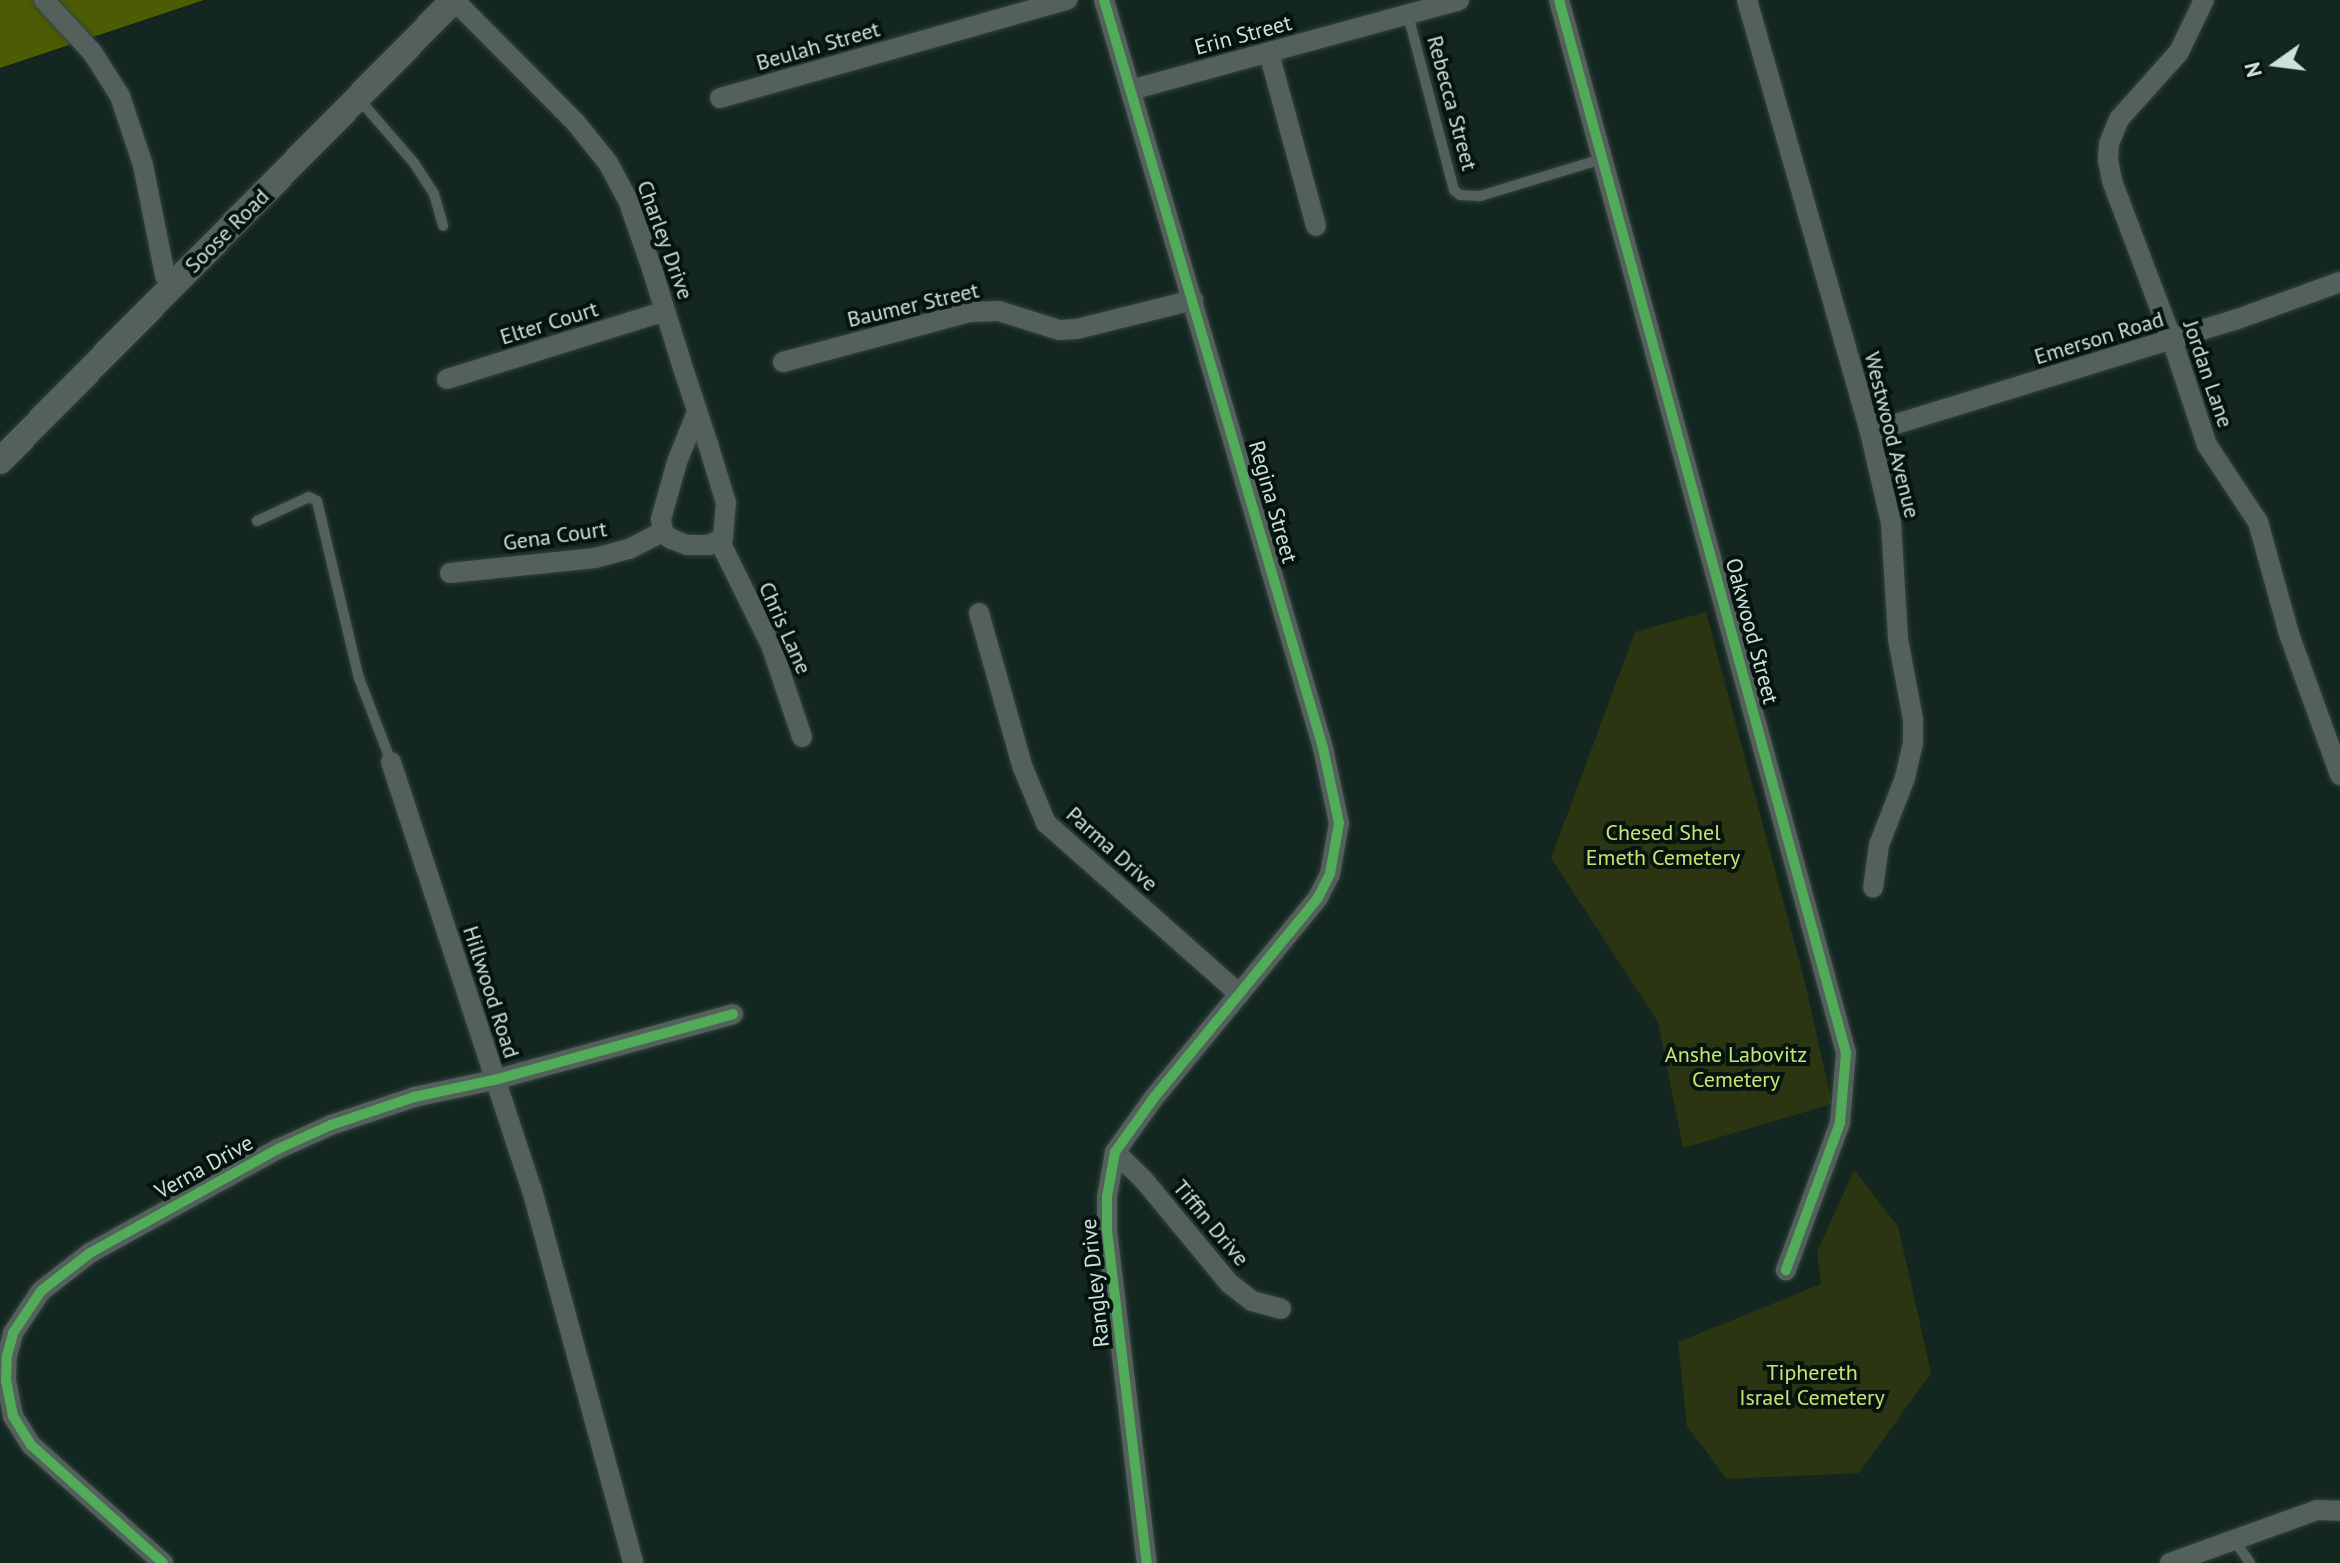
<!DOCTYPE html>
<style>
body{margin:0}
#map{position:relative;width:2340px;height:1563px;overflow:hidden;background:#132720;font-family:"PT Sans",sans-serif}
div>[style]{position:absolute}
.green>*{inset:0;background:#2c3511}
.forest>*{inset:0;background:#4d5c04}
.roads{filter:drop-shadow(0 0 2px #33423c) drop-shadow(0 0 2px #33423c)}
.service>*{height:10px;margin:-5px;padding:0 5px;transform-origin:5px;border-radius:5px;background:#53605c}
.minor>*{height:20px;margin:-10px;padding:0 10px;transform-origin:10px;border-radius:10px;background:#53605c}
.tertiary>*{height:26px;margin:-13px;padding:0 13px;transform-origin:13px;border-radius:13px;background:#53605c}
.cycleway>*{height:10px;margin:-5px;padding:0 5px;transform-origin:5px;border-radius:5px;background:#51ab58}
span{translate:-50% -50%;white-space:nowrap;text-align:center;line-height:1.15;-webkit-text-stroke:8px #06140f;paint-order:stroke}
.street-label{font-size:22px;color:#cee1d9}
.park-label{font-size:22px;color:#cce271}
.north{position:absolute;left:2236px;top:24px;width:80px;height:80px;-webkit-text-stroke:6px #06140f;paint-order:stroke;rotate:256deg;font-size:22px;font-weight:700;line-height:32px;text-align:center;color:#cee1d9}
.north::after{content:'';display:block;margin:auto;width:28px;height:36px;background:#cee1d9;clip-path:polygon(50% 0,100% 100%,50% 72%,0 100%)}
</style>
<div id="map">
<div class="green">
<div style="clip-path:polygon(1706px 612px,1805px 983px,1832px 1104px,1683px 1148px,1658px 1022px,1551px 858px,1635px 632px)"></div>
<div style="clip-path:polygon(1854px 1170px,1898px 1226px,1931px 1373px,1859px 1473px,1727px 1479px,1687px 1426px,1678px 1342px,1821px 1284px,1817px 1252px)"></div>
</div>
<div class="forest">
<div style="clip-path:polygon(0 0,204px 0,0 68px)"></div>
</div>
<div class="roads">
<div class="service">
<div style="left:1408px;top:15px;width:181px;rotate:75.3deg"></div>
<div style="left:1454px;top:190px;width:8px;rotate:40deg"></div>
<div style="left:1460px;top:195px;width:20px;rotate:3deg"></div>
<div style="left:1480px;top:196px;width:127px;rotate:-16.9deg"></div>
<div style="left:359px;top:99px;width:84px;rotate:49.3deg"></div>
<div style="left:414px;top:163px;width:37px;rotate:57deg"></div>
<div style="left:434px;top:194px;width:33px;rotate:74deg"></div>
<div style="left:257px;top:521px;width:57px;rotate:-24.8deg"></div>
<div style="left:309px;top:497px;width:9px;rotate:27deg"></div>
<div style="left:317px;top:501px;width:182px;rotate:76.7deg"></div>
<div style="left:359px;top:678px;width:90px;rotate:69.1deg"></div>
<div style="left:2234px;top:1540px;width:28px;rotate:55deg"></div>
</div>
<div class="minor">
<div style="left:44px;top:0;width:71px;rotate:47.3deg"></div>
<div style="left:92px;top:52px;width:52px;rotate:57.5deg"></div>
<div style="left:120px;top:96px;width:73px;rotate:71.6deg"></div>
<div style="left:143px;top:165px;width:112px;rotate:78.7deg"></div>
<div style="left:165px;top:275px;width:13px;rotate:58deg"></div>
<div style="left:454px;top:0;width:173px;rotate:45.2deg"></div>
<div style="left:576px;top:123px;width:51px;rotate:51.3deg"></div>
<div style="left:608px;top:163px;width:42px;rotate:61.6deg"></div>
<div style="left:628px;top:200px;width:73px;rotate:70.8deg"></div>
<div style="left:652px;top:269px;width:110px;rotate:72.6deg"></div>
<div style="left:685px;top:374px;width:74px;rotate:71.8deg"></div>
<div style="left:708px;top:444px;width:62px;rotate:73deg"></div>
<div style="left:726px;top:503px;width:35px;rotate:95deg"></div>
<div style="left:723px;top:538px;width:16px;rotate:153deg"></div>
<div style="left:709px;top:545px;width:22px;rotate:180deg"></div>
<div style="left:687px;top:545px;width:17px;rotate:-159deg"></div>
<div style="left:671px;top:539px;width:11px;rotate:-139deg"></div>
<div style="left:663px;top:532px;width:13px;rotate:-99deg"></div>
<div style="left:661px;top:519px;width:59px;rotate:-74.3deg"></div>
<div style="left:677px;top:462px;width:54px;rotate:-68.2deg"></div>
<div style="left:1104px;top:0;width:779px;rotate:73.68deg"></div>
<div style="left:1323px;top:748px;width:77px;rotate:78deg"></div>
<div style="left:1339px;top:823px;width:52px;rotate:100deg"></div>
<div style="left:1330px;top:874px;width:27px;rotate:117deg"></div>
<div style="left:1318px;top:898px;width:260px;rotate:129.4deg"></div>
<div style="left:1153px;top:1099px;width:65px;rotate:125.6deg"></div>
<div style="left:1115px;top:1152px;width:46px;rotate:100.1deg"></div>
<div style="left:1107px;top:1197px;width:33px;rotate:90deg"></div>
<div style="left:1107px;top:1230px;width:335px;rotate:83.2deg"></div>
<div style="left:1559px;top:0;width:1091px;rotate:74.75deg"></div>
<div style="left:1846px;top:1053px;width:70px;rotate:94.9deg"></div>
<div style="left:1840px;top:1123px;width:157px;rotate:110.2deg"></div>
<div style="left:1747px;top:0;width:449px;rotate:74.1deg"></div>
<div style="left:1870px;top:432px;width:93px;rotate:77deg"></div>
<div style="left:1891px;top:523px;width:116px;rotate:86.5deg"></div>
<div style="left:1898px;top:639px;width:81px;rotate:79.4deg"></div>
<div style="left:1913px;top:719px;width:24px;rotate:90deg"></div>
<div style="left:1913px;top:743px;width:36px;rotate:103deg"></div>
<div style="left:1905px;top:778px;width:72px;rotate:111.2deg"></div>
<div style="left:1879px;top:845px;width:43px;rotate:97.9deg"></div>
<div style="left:2204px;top:0;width:58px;rotate:115.7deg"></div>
<div style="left:2179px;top:52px;width:90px;rotate:131.8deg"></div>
<div style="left:2119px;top:119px;width:27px;rotate:112deg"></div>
<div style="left:2109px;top:144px;width:16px;rotate:94deg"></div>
<div style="left:2108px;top:160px;width:21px;rotate:79deg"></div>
<div style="left:2112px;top:181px;width:170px;rotate:69.3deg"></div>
<div style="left:2172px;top:340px;width:111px;rotate:71.6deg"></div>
<div style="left:2207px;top:445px;width:92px;rotate:56.5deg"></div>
<div style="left:2258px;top:522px;width:116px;rotate:74.5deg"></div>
<div style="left:2289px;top:634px;width:150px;rotate:70.1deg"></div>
<div style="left:1269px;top:53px;width:179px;rotate:74.8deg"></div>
<div style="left:1131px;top:90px;width:340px;rotate:-15.3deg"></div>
<div style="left:720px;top:98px;width:361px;rotate:-15.8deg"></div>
<div style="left:783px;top:362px;width:194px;rotate:-15deg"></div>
<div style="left:970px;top:312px;width:29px;rotate:-2deg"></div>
<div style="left:999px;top:311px;width:63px;rotate:17.6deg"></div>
<div style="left:1059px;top:330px;width:18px;rotate:-3deg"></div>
<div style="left:1077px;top:329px;width:120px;rotate:-14deg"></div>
<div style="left:447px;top:379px;width:228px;rotate:-17.3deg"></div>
<div style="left:1870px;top:432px;width:382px;rotate:-17.1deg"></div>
<div style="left:2235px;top:320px;width:112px;rotate:-19.9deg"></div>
<div style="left:719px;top:540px;width:117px;rotate:63.7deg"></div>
<div style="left:771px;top:645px;width:97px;rotate:71.4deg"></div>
<div style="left:450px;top:573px;width:146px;rotate:-5.9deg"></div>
<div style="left:595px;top:558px;width:35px;rotate:-15deg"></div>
<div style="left:629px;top:549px;width:38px;rotate:-27deg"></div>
<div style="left:979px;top:613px;width:161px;rotate:74.2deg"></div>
<div style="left:1023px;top:768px;width:60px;rotate:67.3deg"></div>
<div style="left:1046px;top:823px;width:258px;rotate:41.5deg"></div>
<div style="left:391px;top:762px;width:451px;rotate:71.8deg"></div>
<div style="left:532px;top:1190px;width:386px;rotate:74.8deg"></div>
<div style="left:1115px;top:1152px;width:39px;rotate:44deg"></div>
<div style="left:1143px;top:1179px;width:135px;rotate:50.4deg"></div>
<div style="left:1229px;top:1283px;width:29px;rotate:38deg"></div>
<div style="left:1252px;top:1301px;width:30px;rotate:15deg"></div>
<div style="left:163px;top:1563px;width:177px;rotate:-138.2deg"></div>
<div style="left:31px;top:1445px;width:34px;rotate:-122deg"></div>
<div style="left:13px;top:1416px;width:37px;rotate:-101deg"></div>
<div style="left:6px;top:1380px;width:24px;rotate:-88deg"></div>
<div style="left:7px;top:1356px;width:24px;rotate:-75deg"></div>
<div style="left:13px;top:1333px;width:50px;rotate:-56.3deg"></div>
<div style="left:41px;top:1291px;width:62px;rotate:-37.8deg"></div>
<div style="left:90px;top:1253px;width:215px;rotate:-29deg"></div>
<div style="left:278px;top:1149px;width:58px;rotate:-24.4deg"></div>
<div style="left:331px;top:1125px;width:88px;rotate:-18.6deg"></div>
<div style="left:414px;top:1097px;width:82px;rotate:-12deg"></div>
<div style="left:494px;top:1080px;width:248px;rotate:-15.4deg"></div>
<div style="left:2170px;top:1563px;width:156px;rotate:-19.8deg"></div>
<div style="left:2317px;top:1510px;width:23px;rotate:2deg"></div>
</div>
<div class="tertiary">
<div style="left:0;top:461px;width:647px;rotate:-45.44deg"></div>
</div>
</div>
<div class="cycleway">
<div style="left:1104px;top:0;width:779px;rotate:73.68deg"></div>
<div style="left:1323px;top:748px;width:77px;rotate:78deg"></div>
<div style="left:1339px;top:823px;width:52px;rotate:100deg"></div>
<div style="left:1330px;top:874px;width:27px;rotate:117deg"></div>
<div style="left:1318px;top:898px;width:260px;rotate:129.4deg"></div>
<div style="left:1153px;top:1099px;width:65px;rotate:125.6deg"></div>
<div style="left:1115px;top:1152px;width:46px;rotate:100.1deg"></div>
<div style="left:1107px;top:1197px;width:33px;rotate:90deg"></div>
<div style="left:1107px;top:1230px;width:335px;rotate:83.2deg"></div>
<div style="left:1559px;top:0;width:1091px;rotate:74.75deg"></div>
<div style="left:1846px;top:1053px;width:70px;rotate:94.9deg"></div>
<div style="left:1840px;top:1123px;width:157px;rotate:110.2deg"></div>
<div style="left:163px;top:1563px;width:177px;rotate:-138.2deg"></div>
<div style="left:31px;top:1445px;width:34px;rotate:-122deg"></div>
<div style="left:13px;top:1416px;width:37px;rotate:-101deg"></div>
<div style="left:6px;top:1380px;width:24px;rotate:-88deg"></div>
<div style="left:7px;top:1356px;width:24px;rotate:-75deg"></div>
<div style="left:13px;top:1333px;width:50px;rotate:-56.3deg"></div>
<div style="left:41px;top:1291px;width:62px;rotate:-37.8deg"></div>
<div style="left:90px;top:1253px;width:215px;rotate:-29deg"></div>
<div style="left:278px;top:1149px;width:58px;rotate:-24.4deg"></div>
<div style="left:331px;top:1125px;width:88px;rotate:-18.6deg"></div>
<div style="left:414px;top:1097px;width:82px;rotate:-12deg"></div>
<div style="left:494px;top:1080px;width:248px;rotate:-15.4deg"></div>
</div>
<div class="street-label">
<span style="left:1243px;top:35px;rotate:-15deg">Erin Street</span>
<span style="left:818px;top:46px;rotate:-16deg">Beulah Street</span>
<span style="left:1452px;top:103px;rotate:75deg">Rebecca Street</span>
<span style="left:227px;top:231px;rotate:-45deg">Soose Road</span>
<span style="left:665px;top:240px;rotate:70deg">Charley Drive</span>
<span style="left:913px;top:305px;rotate:-13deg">Baumer Street</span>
<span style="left:549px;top:323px;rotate:-17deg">Elter Court</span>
<span style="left:2099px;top:338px;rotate:-17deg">Emerson Road</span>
<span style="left:2208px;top:374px;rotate:71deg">Jordan Lane</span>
<span style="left:1892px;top:435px;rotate:76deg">Westwood Avenue</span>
<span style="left:1273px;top:502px;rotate:74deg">Regina Street</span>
<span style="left:555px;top:536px;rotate:-8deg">Gena Court</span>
<span style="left:785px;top:628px;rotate:66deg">Chris Lane</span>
<span style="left:1752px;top:631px;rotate:75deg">Oakwood Street</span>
<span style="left:1112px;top:849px;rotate:42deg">Parma Drive</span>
<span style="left:491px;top:992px;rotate:72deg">Hillwood Road</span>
<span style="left:204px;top:1167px;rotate:-29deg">Verna Drive</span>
<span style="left:1211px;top:1223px;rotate:50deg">Tiffin Drive</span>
<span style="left:1095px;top:1283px;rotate:-96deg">Rangley Drive</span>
</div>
<div class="park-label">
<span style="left:1663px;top:845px">Chesed Shel<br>Emeth Cemetery</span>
<span style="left:1736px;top:1067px">Anshe Labovitz<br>Cemetery</span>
<span style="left:1812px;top:1385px">Tiphereth<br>Israel Cemetery</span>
</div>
<div class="north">N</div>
</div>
